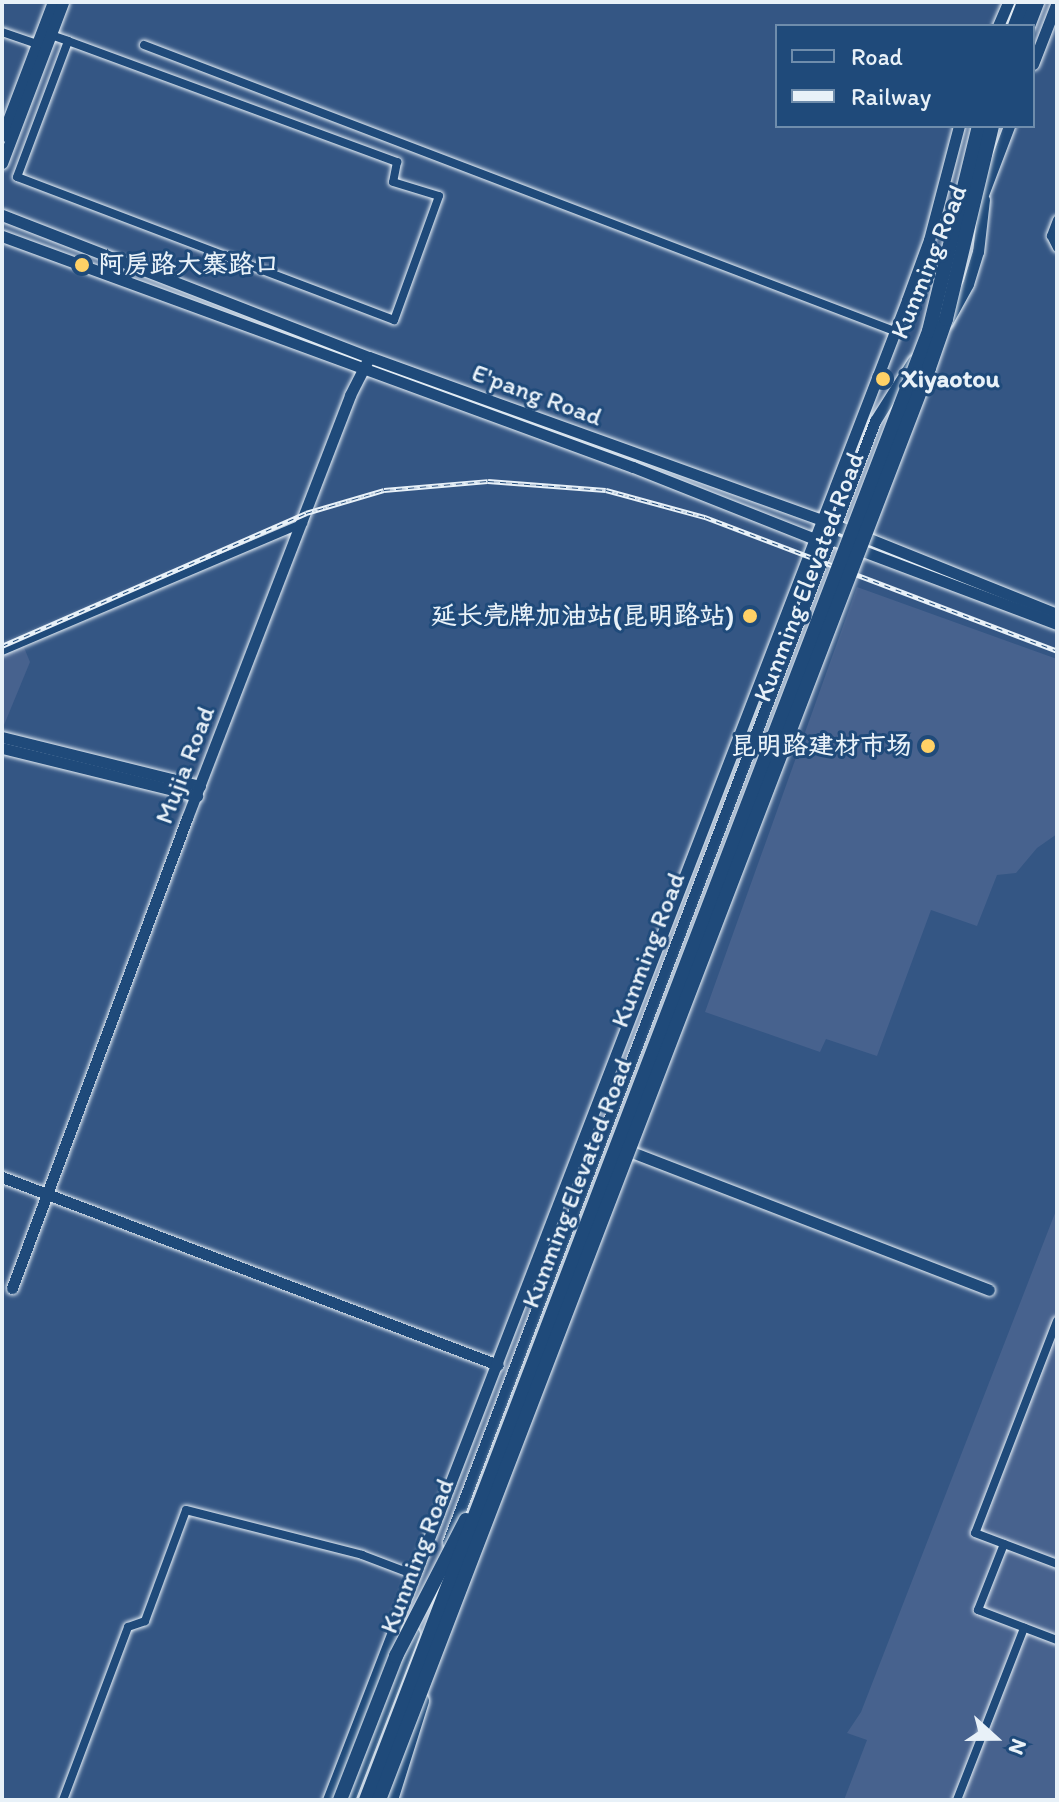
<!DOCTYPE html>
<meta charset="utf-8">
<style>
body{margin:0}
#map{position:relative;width:1059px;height:1802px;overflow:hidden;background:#345684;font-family:Itim,"LXGW WenKai TC",sans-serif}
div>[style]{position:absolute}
.built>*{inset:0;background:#47628e}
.roads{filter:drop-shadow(0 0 2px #e8f1f8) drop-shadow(0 0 2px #e8f1f8)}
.street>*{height:8px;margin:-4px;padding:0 4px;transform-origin:4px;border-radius:4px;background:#1f4a7a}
.secondary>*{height:11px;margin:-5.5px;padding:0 5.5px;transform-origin:5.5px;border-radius:5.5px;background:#1f4a7a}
.highway>*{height:14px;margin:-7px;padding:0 7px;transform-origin:7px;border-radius:7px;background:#1f4a7a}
.rail>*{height:5px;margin-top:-2.5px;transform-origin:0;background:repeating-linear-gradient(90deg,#1f4a7a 0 6px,#e8f1f8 0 12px);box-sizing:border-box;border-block:2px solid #e8f1f8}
.bridges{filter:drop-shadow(0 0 2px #e8f1f8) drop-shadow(0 0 2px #e8f1f8)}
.highway-bridge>*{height:14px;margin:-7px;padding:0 7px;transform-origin:7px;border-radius:7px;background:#1f4a7a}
.dots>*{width:22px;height:22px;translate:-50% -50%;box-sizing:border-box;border:4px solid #1f4a7a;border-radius:50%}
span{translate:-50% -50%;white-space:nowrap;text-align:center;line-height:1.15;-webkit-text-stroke:6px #1f4a7a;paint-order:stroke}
.street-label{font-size:26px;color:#e8f1f8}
.poi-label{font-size:26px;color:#e8f1f8;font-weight:700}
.left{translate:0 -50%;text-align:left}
.right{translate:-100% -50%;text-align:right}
.frame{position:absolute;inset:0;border:4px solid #e8f1f8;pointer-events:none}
.legend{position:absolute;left:775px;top:24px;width:260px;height:104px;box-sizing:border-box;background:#1f4a7a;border:2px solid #6f8dac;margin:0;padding:10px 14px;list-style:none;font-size:24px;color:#e8f1f8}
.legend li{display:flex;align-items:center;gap:16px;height:40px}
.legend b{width:40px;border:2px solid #6f8dac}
.north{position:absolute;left:955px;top:1698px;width:80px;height:80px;-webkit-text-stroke:6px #1f4a7a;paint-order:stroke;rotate:111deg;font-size:22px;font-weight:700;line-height:32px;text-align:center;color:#e8f1f8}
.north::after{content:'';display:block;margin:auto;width:28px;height:36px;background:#e8f1f8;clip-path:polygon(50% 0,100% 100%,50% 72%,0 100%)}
</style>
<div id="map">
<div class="built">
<div style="clip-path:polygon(857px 587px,1057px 659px,1057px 834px,1037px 848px,1016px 873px,997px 875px,977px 926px,931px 910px,877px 1056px,826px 1039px,820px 1052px,705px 1012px)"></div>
<div style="clip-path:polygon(23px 645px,30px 662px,4px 725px,2px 654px)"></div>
<div style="clip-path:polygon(1057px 1208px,1057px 1800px,844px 1800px,867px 1740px,847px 1733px,861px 1712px)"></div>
</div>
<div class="roads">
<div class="street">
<div style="left:2px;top:32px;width:37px;rotate:19deg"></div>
<div style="left:51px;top:35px;width:18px;rotate:19deg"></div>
<div style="left:68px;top:41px;width:351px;rotate:20.2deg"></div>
<div style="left:397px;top:162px;width:20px;rotate:101deg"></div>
<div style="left:393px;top:182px;width:48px;rotate:16.9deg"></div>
<div style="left:439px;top:196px;width:132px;rotate:109.9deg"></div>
<div style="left:394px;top:320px;width:403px;rotate:-159.2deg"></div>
<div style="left:17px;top:177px;width:145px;rotate:-69.4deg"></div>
<div style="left:144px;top:45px;width:803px;rotate:20.87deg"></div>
<div style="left:1057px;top:220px;width:17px;rotate:111deg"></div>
<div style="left:1051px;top:236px;width:13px;rotate:63deg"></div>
<div style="left:2px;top:651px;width:327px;rotate:-23deg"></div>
<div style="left:1057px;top:1321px;width:227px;rotate:111.1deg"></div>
<div style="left:975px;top:1533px;width:88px;rotate:20.7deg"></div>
<div style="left:1004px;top:1544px;width:71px;rotate:111.5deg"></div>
<div style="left:978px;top:1610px;width:85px;rotate:20.8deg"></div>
<div style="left:63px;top:1800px;width:185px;rotate:-69.4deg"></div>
<div style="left:128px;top:1627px;width:18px;rotate:-19deg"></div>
<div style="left:145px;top:1621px;width:118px;rotate:-69.7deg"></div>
<div style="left:186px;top:1510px;width:182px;rotate:14.3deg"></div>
<div style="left:362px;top:1555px;width:57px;rotate:20.7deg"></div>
<div style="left:957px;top:1800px;width:185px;rotate:-68.7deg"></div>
</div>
<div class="secondary">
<div style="left:998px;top:26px;width:26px;rotate:-67deg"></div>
<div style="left:1033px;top:64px;width:66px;rotate:-68.8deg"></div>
<div style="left:2px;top:136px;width:143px;rotate:-69.2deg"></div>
<div style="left:2px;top:163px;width:172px;rotate:-69.2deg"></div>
<div style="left:979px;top:205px;width:85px;rotate:-69.2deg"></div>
<div style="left:2px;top:215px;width:394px;rotate:21.2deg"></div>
<div style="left:369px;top:357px;width:481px;rotate:19.8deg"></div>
<div style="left:822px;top:520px;width:253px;rotate:21.8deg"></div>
<div style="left:2px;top:236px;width:672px;rotate:20.11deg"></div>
<div style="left:633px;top:467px;width:196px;rotate:21.6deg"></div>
<div style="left:815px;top:539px;width:16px"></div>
<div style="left:831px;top:539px;width:241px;rotate:20.6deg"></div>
<div style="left:947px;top:322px;width:43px;rotate:-61.1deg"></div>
<div style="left:968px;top:284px;width:34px;rotate:-73deg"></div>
<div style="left:978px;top:252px;width:53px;rotate:-83.5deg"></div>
<div style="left:2px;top:737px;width:204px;rotate:13.9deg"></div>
<div style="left:2px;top:748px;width:201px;rotate:13.8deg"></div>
<div style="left:624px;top:1149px;width:391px;rotate:21.1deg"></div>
<div style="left:2px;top:1177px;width:530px;rotate:20.76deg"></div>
<div style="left:12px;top:1288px;width:502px;rotate:-69.58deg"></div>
<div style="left:187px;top:818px;width:453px;rotate:-68.9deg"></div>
<div style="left:350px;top:395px;width:38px;rotate:-63deg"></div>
<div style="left:448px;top:1542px;width:1200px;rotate:-69.15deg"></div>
<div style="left:875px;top:421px;width:71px;rotate:-57.7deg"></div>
<div style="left:328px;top:1800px;width:1608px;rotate:-68.89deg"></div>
<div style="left:907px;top:300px;width:64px;rotate:-69.9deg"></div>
<div style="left:929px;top:240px;width:118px;rotate:-75.3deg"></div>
<div style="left:349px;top:1800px;width:179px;rotate:-68.7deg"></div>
</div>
<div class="highway">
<div style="left:1015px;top:26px;width:26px;rotate:-69deg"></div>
<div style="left:1028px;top:26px;width:26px;rotate:-69deg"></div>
<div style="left:391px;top:1800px;width:104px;rotate:-72.6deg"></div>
</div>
</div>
<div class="rail">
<div style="left:2px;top:646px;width:332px;rotate:-23.6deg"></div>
<div style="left:306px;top:513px;width:81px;rotate:-16.4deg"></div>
<div style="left:384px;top:490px;width:104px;rotate:-4.9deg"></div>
<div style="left:488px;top:481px;width:118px;rotate:4.4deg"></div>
<div style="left:606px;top:490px;width:103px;rotate:15.3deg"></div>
<div style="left:705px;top:517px;width:377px;rotate:20.8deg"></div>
</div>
<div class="bridges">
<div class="highway-bridge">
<div style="left:340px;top:1800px;width:155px;rotate:-68.7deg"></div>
<div style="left:396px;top:1656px;width:153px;rotate:-62.8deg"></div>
<div style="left:366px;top:1800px;width:1573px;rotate:-69.03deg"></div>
<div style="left:929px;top:331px;width:211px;rotate:-76.3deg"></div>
<div style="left:379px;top:1800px;width:1534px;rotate:-68.99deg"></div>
<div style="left:929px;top:368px;width:52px;rotate:-70.9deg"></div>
<div style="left:946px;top:319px;width:198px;rotate:-76.6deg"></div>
</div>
</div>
<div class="dots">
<div style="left:82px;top:265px;background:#ffd166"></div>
<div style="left:883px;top:379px;background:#ffd166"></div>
<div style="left:750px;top:616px;background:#ffd166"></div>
<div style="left:928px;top:746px;background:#ffd166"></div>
</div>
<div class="street-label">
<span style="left:929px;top:262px;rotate:-68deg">Kunming Road</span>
<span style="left:537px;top:395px;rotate:20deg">E'pang Road</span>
<span style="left:809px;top:577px;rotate:-69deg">Kunming Elevated Road</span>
<span style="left:185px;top:765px;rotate:-69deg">Mujia Road</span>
<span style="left:648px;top:950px;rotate:-69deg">Kunming Road</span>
<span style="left:577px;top:1183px;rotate:-69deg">Kunming Elevated Road</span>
<span style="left:417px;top:1556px;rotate:-69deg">Kunming Road</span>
</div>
<div class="poi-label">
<span class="left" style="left:98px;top:265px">阿房路大寨路口</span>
<span class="left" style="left:901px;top:379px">Xiyaotou</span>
<span class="right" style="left:734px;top:616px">延长壳牌加油站(昆明路站)</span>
<span class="right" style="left:912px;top:746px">昆明路建材市场</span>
</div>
<div class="frame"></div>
<ul class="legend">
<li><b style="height:10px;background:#1f4a7a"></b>Road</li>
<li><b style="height:10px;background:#e8f1f8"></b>Railway</li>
</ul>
<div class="north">N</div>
</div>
